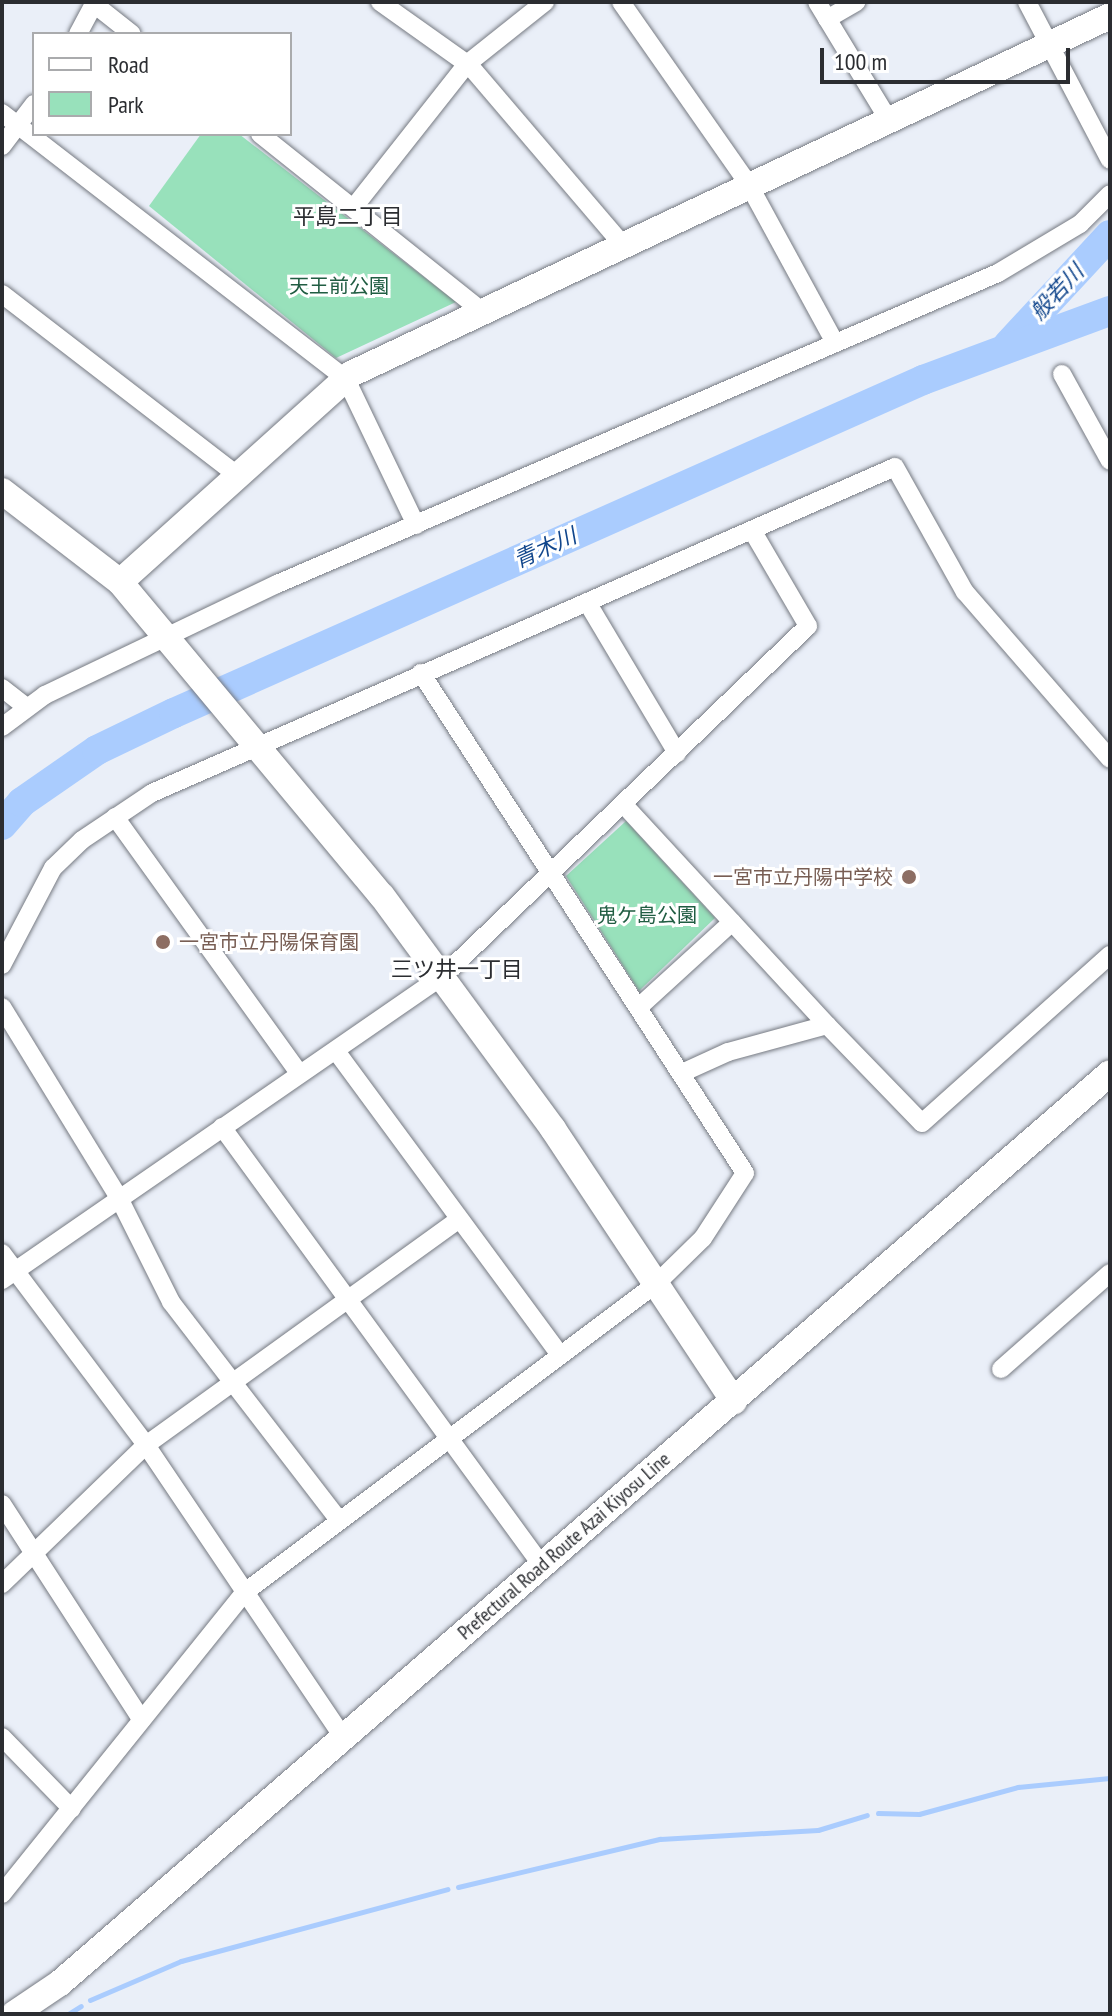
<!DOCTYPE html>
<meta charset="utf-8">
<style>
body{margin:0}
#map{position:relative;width:1112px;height:2016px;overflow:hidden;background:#eaeff8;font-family:"PT Sans Narrow","Noto Sans JP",sans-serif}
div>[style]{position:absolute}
.green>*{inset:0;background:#98e1bb}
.stream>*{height:5px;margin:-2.5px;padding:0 2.5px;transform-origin:2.5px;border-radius:2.5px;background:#aaccfe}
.river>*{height:30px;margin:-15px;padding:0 15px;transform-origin:15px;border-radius:15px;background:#aaccfe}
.roads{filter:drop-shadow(0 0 2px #767a82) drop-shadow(0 0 2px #767a82)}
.street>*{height:18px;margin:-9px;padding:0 9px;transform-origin:9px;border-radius:9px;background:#fff}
.secondary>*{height:26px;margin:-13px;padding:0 13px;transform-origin:13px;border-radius:13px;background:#fff}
.dots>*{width:22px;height:22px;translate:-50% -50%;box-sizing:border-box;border:4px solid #fff;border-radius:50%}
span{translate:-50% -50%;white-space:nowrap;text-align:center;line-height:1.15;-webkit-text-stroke:6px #fff;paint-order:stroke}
.park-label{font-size:20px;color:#205d42}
.education-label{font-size:20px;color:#785e54}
.right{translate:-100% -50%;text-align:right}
.left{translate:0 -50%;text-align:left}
.street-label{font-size:20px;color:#2b2d31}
.neighbourhood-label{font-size:22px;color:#2b2d31}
.water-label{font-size:22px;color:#11468c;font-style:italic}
.frame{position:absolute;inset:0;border:4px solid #2b2d31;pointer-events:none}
.legend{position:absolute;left:32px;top:32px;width:260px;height:104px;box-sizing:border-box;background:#fff;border:2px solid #aaabad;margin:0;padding:10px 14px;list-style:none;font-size:24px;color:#2b2d31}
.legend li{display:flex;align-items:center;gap:16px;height:40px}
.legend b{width:40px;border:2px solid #aaabad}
.scale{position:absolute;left:820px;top:48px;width:250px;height:36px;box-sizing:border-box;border:4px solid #2b2d31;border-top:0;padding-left:10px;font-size:24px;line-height:28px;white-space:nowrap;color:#2b2d31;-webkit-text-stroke:6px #fff;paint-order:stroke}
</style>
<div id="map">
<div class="green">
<div style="clip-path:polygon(201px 134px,239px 134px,456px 302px,336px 358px,149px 206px)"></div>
<div style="clip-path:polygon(626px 821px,715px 918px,639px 991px,566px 876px)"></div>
</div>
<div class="stream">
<div style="left:878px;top:1813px;width:41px;rotate:1.4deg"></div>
<div style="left:919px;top:1814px;width:103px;rotate:-15.3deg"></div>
<div style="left:1018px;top:1787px;width:92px;rotate:-5.6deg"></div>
<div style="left:458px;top:1887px;width:208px;rotate:-13.4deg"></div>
<div style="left:660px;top:1839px;width:158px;rotate:-3.3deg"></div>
<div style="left:818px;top:1830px;width:51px;rotate:-17deg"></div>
<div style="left:90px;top:2000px;width:99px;rotate:-23.2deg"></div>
<div style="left:181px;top:1961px;width:276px;rotate:-15.1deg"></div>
<div style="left:68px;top:2014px;width:15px;rotate:-32deg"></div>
</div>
<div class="river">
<div style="left:1008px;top:345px;width:150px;rotate:-47.2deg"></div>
<div style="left:2px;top:825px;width:30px;rotate:-49deg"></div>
<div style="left:22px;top:802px;width:91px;rotate:-34.7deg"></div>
<div style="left:97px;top:750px;width:85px;rotate:-25.7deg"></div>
<div style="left:174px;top:713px;width:820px;rotate:-23.97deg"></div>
<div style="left:923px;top:380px;width:199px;rotate:-20.3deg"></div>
</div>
<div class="roads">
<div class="street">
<div style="left:380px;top:2px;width:110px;rotate:35.4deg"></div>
<div style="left:470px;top:66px;width:235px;rotate:49.5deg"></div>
<div style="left:621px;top:2px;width:223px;rotate:55deg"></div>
<div style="left:749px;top:185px;width:180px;rotate:61.4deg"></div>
<div style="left:817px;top:2px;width:137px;rotate:58.7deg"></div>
<div style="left:1027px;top:2px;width:178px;rotate:62.3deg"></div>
<div style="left:94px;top:4px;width:48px;rotate:38.3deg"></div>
<div style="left:827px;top:19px;width:34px;rotate:-30deg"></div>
<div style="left:78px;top:34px;width:36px;rotate:-62deg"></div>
<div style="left:2px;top:113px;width:435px;rotate:37.7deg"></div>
<div style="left:346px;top:379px;width:162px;rotate:64.4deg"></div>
<div style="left:260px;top:134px;width:285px;rotate:38.6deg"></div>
<div style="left:2px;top:146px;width:53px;rotate:-52.7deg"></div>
<div style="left:354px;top:207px;width:182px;rotate:-51.7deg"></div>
<div style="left:467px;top:64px;width:100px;rotate:-38.5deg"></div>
<div style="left:2px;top:294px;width:298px;rotate:37.6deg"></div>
<div style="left:1062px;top:374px;width:99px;rotate:61.1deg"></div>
<div style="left:587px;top:602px;width:176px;rotate:59.2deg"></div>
<div style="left:2px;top:688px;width:31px;rotate:38deg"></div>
<div style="left:2px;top:727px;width:54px;rotate:-36.7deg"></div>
<div style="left:45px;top:695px;width:257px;rotate:-25.6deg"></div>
<div style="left:277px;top:584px;width:785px;rotate:-23.33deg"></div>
<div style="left:998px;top:273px;width:96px;rotate:-30.9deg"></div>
<div style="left:1080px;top:224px;width:42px;rotate:-45deg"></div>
<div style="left:625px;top:806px;width:298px;rotate:47.3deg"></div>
<div style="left:827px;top:1025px;width:103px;rotate:164.7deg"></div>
<div style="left:728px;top:1052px;width:51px;rotate:155.5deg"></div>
<div style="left:115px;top:817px;width:315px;rotate:54.3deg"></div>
<div style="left:2px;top:965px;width:110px;rotate:-62.3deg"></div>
<div style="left:53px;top:868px;width:40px;rotate:-44deg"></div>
<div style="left:82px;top:840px;width:84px;rotate:-33.9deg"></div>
<div style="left:152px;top:793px;width:811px;rotate:-23.69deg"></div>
<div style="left:895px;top:467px;width:143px;rotate:60.8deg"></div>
<div style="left:965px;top:592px;width:221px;rotate:49deg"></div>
<div style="left:2px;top:1007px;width:224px;rotate:58.5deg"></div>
<div style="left:119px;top:1198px;width:116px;rotate:63.4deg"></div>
<div style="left:171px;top:1302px;width:274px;rotate:52.4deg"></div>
<div style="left:639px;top:1007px;width:126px;rotate:-42.4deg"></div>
<div style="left:827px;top:1025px;width:136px;rotate:45.9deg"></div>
<div style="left:922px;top:1123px;width:252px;rotate:-41.8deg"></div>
<div style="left:336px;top:1051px;width:375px;rotate:53.6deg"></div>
<div style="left:222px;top:1127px;width:540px;rotate:53.89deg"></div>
<div style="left:2px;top:1253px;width:240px;rotate:53.1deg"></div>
<div style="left:146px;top:1445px;width:354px;rotate:56deg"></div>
<div style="left:2px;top:1280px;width:537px;rotate:-34.61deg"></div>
<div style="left:444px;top:975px;width:504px;rotate:-43.79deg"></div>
<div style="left:808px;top:626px;width:111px;rotate:-120.3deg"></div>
<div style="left:1001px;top:1369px;width:145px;rotate:-41.4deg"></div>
<div style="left:2px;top:1504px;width:257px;rotate:57.1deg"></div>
<div style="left:2px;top:1584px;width:200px;rotate:-44deg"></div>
<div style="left:146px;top:1445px;width:386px;rotate:-35.8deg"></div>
<div style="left:2px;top:1737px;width:100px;rotate:45.8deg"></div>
<div style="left:2px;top:1894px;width:388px;rotate:-51.2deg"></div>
<div style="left:245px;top:1592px;width:515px;rotate:-36.87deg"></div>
<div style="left:657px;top:1283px;width:64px;rotate:-44.4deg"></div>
<div style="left:703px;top:1238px;width:77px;rotate:-57.1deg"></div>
<div style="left:745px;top:1173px;width:596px;rotate:-122.94deg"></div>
</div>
<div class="secondary">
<div style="left:2px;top:491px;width:149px;rotate:37.6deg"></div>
<div style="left:120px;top:582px;width:409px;rotate:50.2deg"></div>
<div style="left:382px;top:896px;width:289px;rotate:53.7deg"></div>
<div style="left:553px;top:1129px;width:327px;rotate:56.4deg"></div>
<div style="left:120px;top:582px;width:311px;rotate:-42deg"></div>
<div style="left:351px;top:374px;width:839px;rotate:-25.25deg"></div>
<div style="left:14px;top:2014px;width:55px;rotate:-34deg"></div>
<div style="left:60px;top:1983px;width:1389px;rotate:-40.91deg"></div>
</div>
</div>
<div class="dots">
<div style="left:909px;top:877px;background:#8d6e63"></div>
<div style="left:163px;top:942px;background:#8d6e63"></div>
</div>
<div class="park-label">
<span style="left:339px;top:286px">天王前公園</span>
<span style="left:647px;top:915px">鬼ケ島公園</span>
</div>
<div class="education-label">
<span class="right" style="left:893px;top:877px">一宮市立丹陽中学校</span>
<span class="left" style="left:179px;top:942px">一宮市立丹陽保育園</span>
</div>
<div class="street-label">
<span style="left:564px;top:1546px;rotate:-41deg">Prefectural Road Route Azai Kiyosu Line</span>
</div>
<div class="neighbourhood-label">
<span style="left:348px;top:217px">平島二丁目</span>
<span style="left:457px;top:970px">三ツ井一丁目</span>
</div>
<div class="water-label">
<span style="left:1057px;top:292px;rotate:-47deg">般若川</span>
<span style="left:545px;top:548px;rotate:-24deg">青木川</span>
</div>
<div class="frame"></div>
<ul class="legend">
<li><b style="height:10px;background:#fff"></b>Road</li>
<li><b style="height:22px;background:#98e1bb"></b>Park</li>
</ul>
<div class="scale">100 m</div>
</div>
